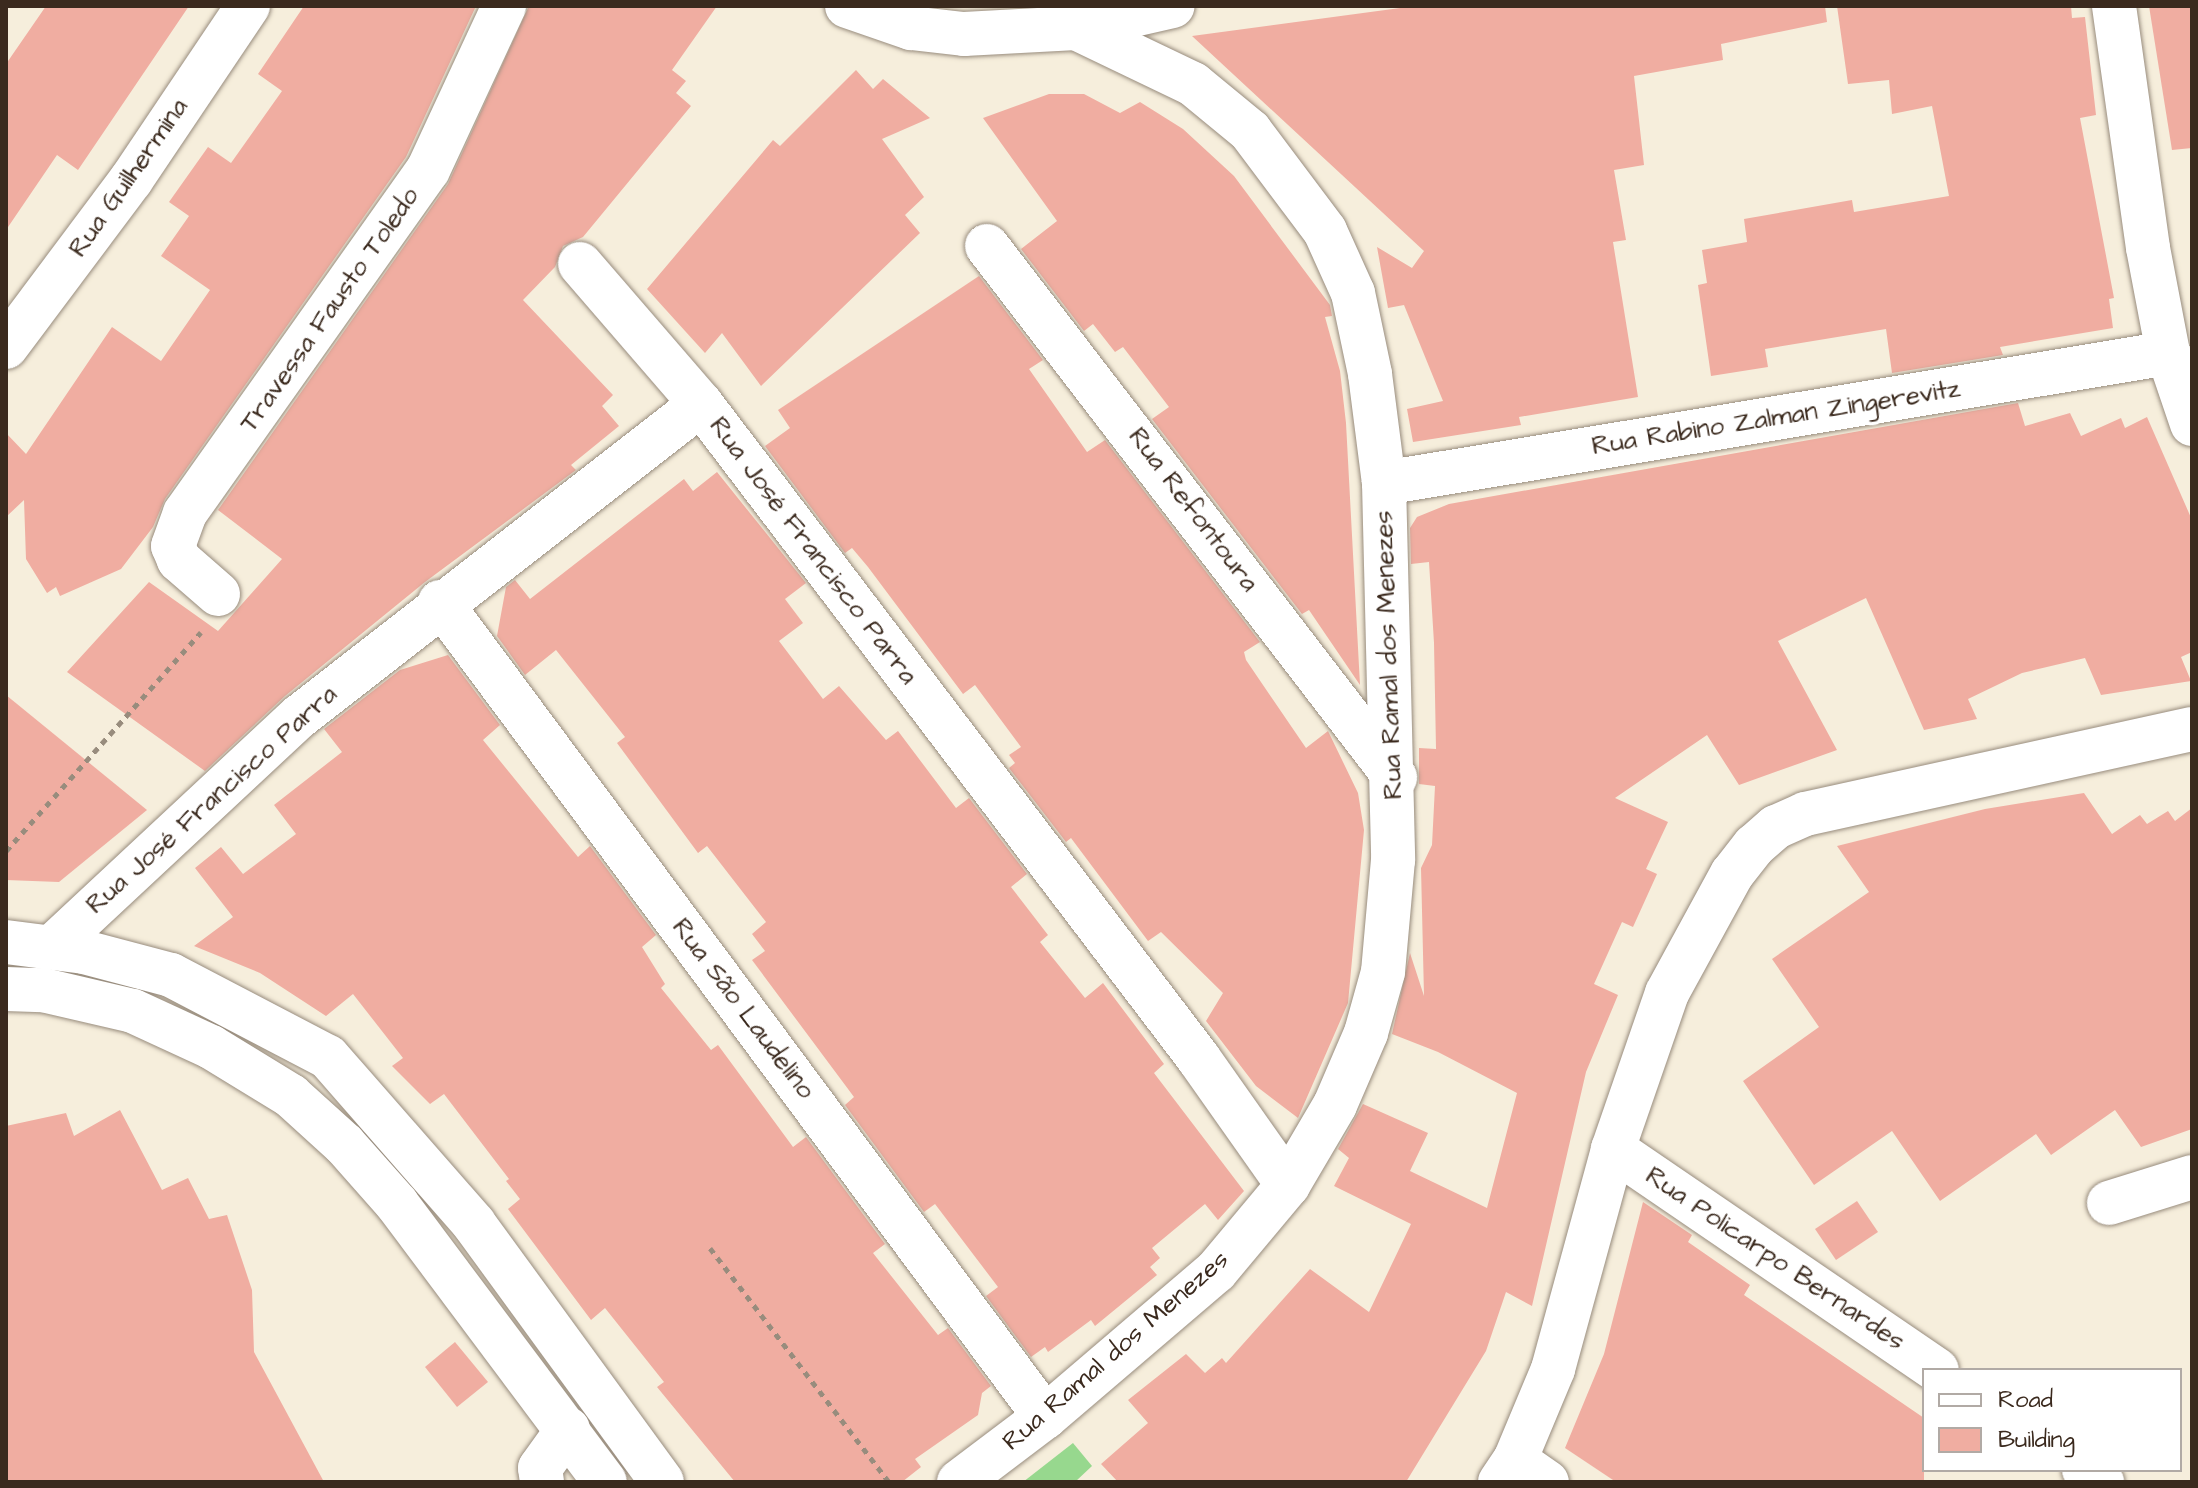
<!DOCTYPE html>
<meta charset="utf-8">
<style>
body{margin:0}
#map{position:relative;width:2198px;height:1488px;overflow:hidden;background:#f6eedc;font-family:"Architects Daughter",sans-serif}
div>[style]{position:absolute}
.green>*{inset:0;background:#97d88e}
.building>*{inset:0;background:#f0ada1}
.path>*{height:5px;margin-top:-2.5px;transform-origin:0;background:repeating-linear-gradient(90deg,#988c7d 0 6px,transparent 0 12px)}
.roads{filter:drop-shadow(0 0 2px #988c7d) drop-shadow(0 0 2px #988c7d)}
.minor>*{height:44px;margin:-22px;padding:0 22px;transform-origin:22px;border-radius:22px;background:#fff}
.major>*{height:44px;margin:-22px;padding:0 22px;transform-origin:22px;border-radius:22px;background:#fff}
span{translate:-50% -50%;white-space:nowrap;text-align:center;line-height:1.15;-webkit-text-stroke:7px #fff;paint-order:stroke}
.street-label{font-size:26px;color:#3b2a1e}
.frame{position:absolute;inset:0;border:8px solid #3b2a1e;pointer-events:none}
.legend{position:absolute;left:1922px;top:1368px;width:260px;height:104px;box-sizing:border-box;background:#fff;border:2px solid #b1aaa5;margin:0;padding:10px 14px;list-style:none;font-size:24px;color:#3b2a1e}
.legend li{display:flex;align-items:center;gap:16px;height:40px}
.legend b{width:40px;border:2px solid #b1aaa5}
</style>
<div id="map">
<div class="green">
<div style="clip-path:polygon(1073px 1443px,1092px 1466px,1075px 1482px,1023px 1482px)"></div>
</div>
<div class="building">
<div style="clip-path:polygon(46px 6px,189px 6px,78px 170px,57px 155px,6px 230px,6px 64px)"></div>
<div style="clip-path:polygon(304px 6px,476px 6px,406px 157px,165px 499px,153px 527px,121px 569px,60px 596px,56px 587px,47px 593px,26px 559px,24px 500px,6px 517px,6px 433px,26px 454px,112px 327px,161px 361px,210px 290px,161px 256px,189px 216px,169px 202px,208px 147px,231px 163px,282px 91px,258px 74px)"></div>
<div style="clip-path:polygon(529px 6px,717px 6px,672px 70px,686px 81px,676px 93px,691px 106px,583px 237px,563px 246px,555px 267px,523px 300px,613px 395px,602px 406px,619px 426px,571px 465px,576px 470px,425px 582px,285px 696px,205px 771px,67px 672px,149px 582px,218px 631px,282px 559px,218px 510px,448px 184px)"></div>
<div style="clip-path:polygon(1415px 6px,1825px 6px,1827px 22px,1721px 44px,1723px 60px,1634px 76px,1644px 165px,1614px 170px,1626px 240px,1613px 242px,1638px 397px,1519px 417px,1521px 425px,1413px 442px,1407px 409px,1443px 401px,1404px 305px,1388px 308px,1377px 247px,1412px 268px,1424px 251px,1192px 36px)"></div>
<div style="clip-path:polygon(1837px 6px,2071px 6px,2072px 18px,2085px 17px,2096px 115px,2080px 118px,2114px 298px,2109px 299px,2113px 328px,2000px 347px,2003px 355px,1892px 373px,1886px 329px,1765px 349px,1768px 367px,1711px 376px,1698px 285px,1707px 283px,1702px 250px,1747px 242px,1744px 219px,1852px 200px,1854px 212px,1949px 196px,1932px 106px,1892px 114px,1889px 80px,1848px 84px)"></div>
<div style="clip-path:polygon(2149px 6px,2192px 6px,2192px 148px,2172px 150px)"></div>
<div style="clip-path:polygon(856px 70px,873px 89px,883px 79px,930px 118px,882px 139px,924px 197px,905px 215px,920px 233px,761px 386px,722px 333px,705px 353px,647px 289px,773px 140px,780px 146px)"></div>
<div style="clip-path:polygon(1049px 94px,1084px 94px,1120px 113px,1140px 102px,1183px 129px,1234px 176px,1330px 305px,1332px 316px,1325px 317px,1340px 371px,1346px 423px,1360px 685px,1309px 610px,1302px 614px,1152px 419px,1169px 407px,1123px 347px,1115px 352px,1093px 324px,1084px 331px,1021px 249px,1057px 221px,983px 118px)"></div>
<div style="clip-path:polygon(979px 276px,1043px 360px,1029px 369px,1087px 452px,1105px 440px,1260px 642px,1244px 652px,1246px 660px,1306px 748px,1328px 731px,1358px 793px,1364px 830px,1348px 1003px,1298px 1118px,1256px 1086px,1206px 1021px,1223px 993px,1161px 932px,1148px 941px,1071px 838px,1066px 842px,1009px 768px,1015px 763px,1009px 755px,1021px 747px,975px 685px,963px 694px,868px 567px,852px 548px,845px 553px,765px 446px,790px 428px,778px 410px)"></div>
<div style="clip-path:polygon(2018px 403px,2025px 426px,2070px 413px,2081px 436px,2121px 418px,2125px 428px,2147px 417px,2192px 520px,2192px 652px,2181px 657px,2191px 681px,2101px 695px,2085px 658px,2022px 673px,1968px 699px,1977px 719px,1924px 730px,1866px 598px,1778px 641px,1837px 750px,1739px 785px,1707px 735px,1615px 798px,1668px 822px,1646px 869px,1657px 874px,1633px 927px,1622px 922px,1594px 984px,1618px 995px,1586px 1072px,1532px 1306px,1506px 1292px,1486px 1351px,1406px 1482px,1118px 1482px,1101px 1464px,1148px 1423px,1128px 1400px,1186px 1354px,1205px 1373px,1222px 1358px,1226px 1363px,1310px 1269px,1369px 1312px,1411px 1224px,1334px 1186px,1349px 1158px,1338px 1149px,1363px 1104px,1428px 1133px,1410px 1171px,1487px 1208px,1517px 1093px,1438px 1052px,1392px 1034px,1410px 953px,1424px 996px,1421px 868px,1432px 845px,1435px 786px,1419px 784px,1419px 748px,1436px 749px,1434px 643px,1429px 562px,1411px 564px,1410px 528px,1417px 517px,1449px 504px)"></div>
<div style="clip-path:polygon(717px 472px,806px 583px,785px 599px,803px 623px,779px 641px,823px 699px,839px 686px,886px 740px,898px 731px,956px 808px,969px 798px,1027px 874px,1011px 887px,1048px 935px,1040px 942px,1085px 998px,1103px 983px,1164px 1064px,1154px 1073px,1244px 1191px,1218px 1220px,1205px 1204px,1152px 1248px,1160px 1258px,1150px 1267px,1157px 1275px,1095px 1326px,1091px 1320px,1048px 1352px,1045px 1347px,1031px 1357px,986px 1296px,998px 1287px,935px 1204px,924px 1212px,845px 1105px,854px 1097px,752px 960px,765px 951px,752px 934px,766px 922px,707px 846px,698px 853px,617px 743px,625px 737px,556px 650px,525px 675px,497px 636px,506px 587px,515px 580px,530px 599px,684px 479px,693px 491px)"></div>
<div style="clip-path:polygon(448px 655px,500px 725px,483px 740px,578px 857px,590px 846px,656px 935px,642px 947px,665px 984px,661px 988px,711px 1050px,718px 1045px,793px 1147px,806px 1137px,885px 1244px,873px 1253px,938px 1335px,948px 1328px,991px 1386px,982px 1393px,978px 1415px,915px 1459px,921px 1467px,902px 1482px,735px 1482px,657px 1387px,664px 1382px,605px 1308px,591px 1320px,508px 1209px,520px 1199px,506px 1181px,509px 1179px,444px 1094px,430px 1104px,392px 1066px,403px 1058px,353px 994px,326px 1016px,260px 973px,194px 946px,233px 917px,195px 868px,221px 847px,243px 874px,296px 834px,274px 805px,342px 752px,324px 729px,400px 670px)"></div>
<div style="clip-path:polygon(6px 695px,147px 810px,59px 882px,6px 880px)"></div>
<div style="clip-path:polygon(2084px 793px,2112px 834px,2140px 815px,2147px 824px,2168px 811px,2175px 821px,2192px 808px,2192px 1129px,2141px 1147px,2115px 1110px,2051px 1155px,2036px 1134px,1940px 1201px,1892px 1131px,1814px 1185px,1743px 1081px,1819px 1027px,1772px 959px,1869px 892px,1837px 846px,1985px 809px)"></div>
<div style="clip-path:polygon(120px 1110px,162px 1190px,188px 1178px,209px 1219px,227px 1215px,252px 1290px,254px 1352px,324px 1482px,6px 1482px,6px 1126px,66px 1113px,74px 1136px)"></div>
<div style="clip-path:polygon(1857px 1201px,1878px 1232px,1836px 1260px,1815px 1229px)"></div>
<div style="clip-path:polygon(1643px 1202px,1692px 1235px,1688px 1242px,1750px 1285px,1744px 1295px,1924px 1418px,1924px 1482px,1616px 1482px,1565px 1448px,1604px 1354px)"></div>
<div style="clip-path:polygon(455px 1342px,488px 1382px,457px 1407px,425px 1367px)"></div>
</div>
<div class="path">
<div style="left:6px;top:851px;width:293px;rotate:-48.3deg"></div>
<div style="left:710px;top:1248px;width:295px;rotate:52.6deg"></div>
</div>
<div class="roads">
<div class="minor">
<div style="left:847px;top:6px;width:68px;rotate:19deg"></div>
<div style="left:911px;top:28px;width:53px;rotate:6.5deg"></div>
<div style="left:964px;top:34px;width:112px;rotate:-3.1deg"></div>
<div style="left:1076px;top:28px;width:130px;rotate:25.6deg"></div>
<div style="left:1193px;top:84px;width:74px;rotate:39.5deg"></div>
<div style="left:1250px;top:131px;width:125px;rotate:53.1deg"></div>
<div style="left:1325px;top:231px;width:68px;rotate:65.7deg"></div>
<div style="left:1353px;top:293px;width:83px;rotate:78.1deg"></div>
<div style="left:1370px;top:374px;width:110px;rotate:82.7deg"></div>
<div style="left:1384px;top:483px;width:377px;rotate:88.6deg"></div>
<div style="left:1393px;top:860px;width:112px;rotate:95.1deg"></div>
<div style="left:1383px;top:972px;width:63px;rotate:105.6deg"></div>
<div style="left:1366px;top:1033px;width:78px;rotate:113.3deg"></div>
<div style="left:1335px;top:1105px;width:93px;rotate:120.4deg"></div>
<div style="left:1288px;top:1185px;width:112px;rotate:129.9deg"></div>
<div style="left:1216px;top:1271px;width:225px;rotate:139.5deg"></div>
<div style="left:1045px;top:1417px;width:108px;rotate:142.9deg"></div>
<div style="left:2114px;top:6px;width:244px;rotate:82deg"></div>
<div style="left:2148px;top:248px;width:107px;rotate:79.2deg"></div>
<div style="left:2168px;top:353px;width:75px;rotate:71.3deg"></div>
<div style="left:1076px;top:28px;width:99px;rotate:-12.8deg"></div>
<div style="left:987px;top:246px;width:670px;rotate:52.46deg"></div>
<div style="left:580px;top:264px;width:185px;rotate:49.2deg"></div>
<div style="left:6px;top:347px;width:209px;rotate:-53.2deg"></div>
<div style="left:131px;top:180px;width:210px;rotate:-56.1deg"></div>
<div style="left:1384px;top:483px;width:795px;rotate:-9.41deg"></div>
<div style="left:218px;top:594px;width:52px;rotate:-138.9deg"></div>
<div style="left:179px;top:560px;width:15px;rotate:-113deg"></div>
<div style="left:173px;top:546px;width:35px;rotate:-70deg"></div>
<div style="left:185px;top:513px;width:420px;rotate:-54.7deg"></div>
<div style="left:428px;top:170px;width:181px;rotate:-65.1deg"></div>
<div style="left:440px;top:602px;width:1015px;rotate:53.41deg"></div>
<div style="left:53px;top:946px;width:338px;rotate:-43deg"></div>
<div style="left:300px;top:716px;width:508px;rotate:-37.88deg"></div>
<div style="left:701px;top:404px;width:823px;rotate:52.75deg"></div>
<div style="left:1199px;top:1059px;width:154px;rotate:54.8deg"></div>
<div style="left:1613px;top:1149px;width:392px;rotate:34.3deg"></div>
<div style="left:2109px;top:1203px;width:87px;rotate:-17.4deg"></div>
<div style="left:1515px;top:1460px;width:39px;rotate:35deg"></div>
<div style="left:2084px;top:1470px;width:22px;rotate:34deg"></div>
<div style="left:542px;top:1482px;width:14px;rotate:-98deg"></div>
<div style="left:540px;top:1468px;width:48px;rotate:-54.3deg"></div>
<div style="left:1500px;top:1482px;width:27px;rotate:-56deg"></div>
<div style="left:1515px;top:1460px;width:99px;rotate:-67.3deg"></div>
<div style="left:1553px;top:1369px;width:228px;rotate:-74.7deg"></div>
<div style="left:1613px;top:1149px;width:165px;rotate:-70.9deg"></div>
<div style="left:1667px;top:993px;width:136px;rotate:-61.4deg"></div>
<div style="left:1732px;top:874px;width:36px;rotate:-52deg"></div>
<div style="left:1754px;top:846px;width:29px;rotate:-41deg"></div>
<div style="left:1776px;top:827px;width:32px;rotate:-24deg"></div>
<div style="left:1805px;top:814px;width:396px;rotate:-12.4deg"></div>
</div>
<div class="major">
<div style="left:6px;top:942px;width:79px;rotate:7.3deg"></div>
<div style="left:84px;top:952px;width:90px;rotate:14.8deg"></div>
<div style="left:171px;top:975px;width:177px;rotate:27.6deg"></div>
<div style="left:328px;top:1057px;width:222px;rotate:48.8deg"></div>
<div style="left:474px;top:1224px;width:319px;rotate:53.9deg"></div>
<div style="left:6px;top:989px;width:37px;rotate:2deg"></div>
<div style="left:43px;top:990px;width:92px;rotate:13.1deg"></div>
<div style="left:133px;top:1011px;width:86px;rotate:24.8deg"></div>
<div style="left:211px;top:1047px;width:94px;rotate:31.5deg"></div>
<div style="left:291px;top:1096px;width:72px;rotate:42.2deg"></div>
<div style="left:344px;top:1144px;width:80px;rotate:48.5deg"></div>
<div style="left:397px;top:1204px;width:347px;rotate:53.2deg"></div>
</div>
</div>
<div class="street-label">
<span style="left:129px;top:178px;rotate:-55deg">Rua Guilhermina</span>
<span style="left:330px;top:310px;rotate:-55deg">Travessa Fausto Toledo</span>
<span style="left:1776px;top:418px;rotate:-9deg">Rua Rabino Zalman Zingerevitz</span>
<span style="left:1193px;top:510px;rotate:53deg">Rua Refontoura</span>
<span style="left:813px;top:551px;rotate:53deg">Rua José Francisco Parra</span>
<span style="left:1389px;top:655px;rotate:-92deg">Rua Ramal dos Menezes</span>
<span style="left:212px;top:800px;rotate:-42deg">Rua José Francisco Parra</span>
<span style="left:743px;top:1009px;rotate:53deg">Rua São Laudelino</span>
<span style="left:1775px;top:1259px;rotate:34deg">Rua Policarpo Bernardes</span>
<span style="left:1116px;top:1351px;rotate:-41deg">Rua Ramal dos Menezes</span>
</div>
<div class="frame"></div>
<ul class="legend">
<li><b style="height:10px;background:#fff"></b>Road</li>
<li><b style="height:22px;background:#f0ada1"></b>Building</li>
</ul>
</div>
